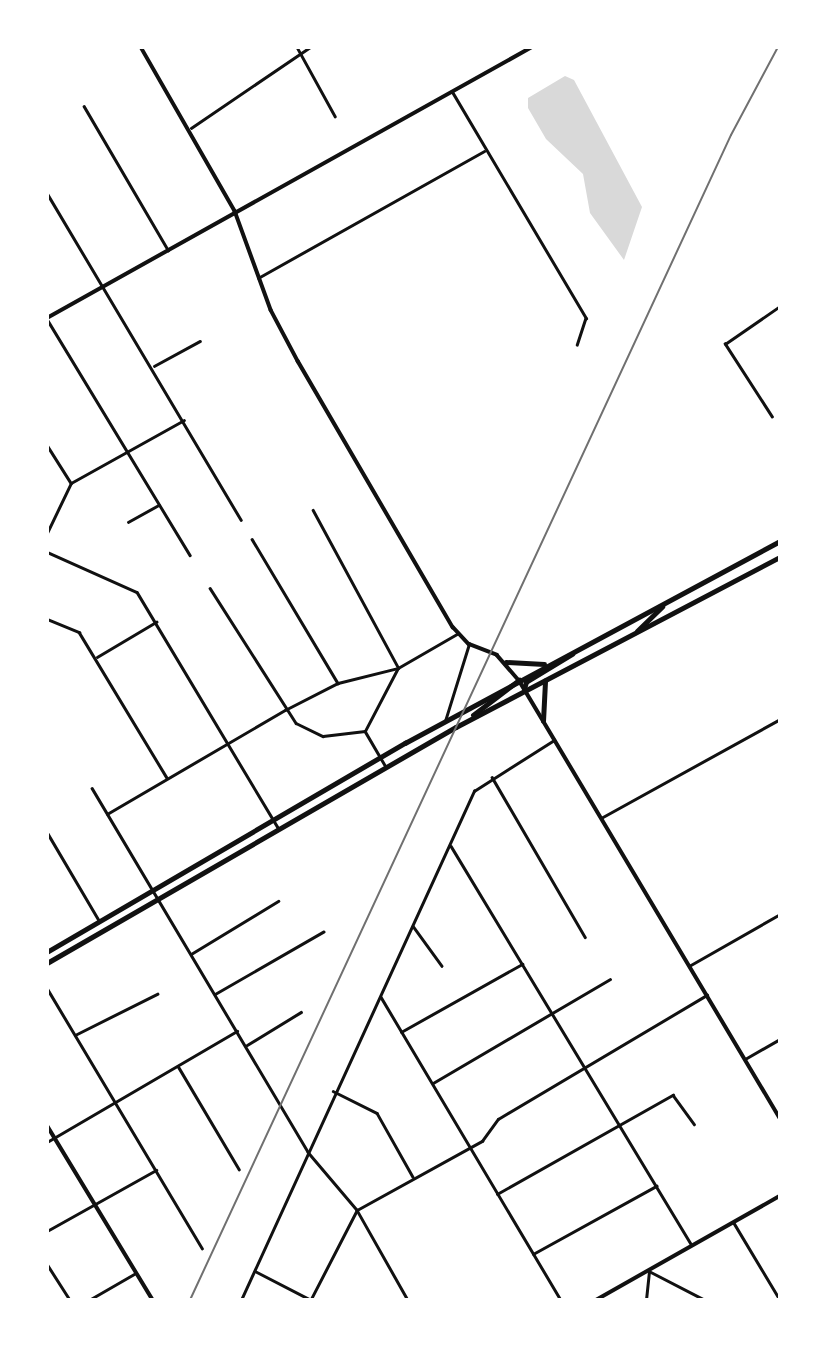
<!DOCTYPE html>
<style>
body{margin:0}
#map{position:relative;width:827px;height:1347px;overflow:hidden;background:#fff;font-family:"Alegreya Sans",sans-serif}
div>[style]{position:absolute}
.water>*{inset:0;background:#d9d9d9}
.minor>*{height:2.5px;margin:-1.25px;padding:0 1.25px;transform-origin:1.25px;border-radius:1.25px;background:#111}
.tertiary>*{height:3.5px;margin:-1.75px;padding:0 1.75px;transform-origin:1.75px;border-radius:1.75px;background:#111}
.primary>*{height:4.5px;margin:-2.25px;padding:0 2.25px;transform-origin:2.25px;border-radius:2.25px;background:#111}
.rail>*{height:2px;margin:-1px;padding:0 1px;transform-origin:1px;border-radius:1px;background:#707070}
span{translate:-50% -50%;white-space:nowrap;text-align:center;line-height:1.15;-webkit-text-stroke:6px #fff;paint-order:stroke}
.frame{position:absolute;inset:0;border:49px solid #fff;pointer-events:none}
</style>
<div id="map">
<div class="water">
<div style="clip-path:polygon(565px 76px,574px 80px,642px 207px,624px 260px,590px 213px,583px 174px,546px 139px,528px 108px,528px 98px)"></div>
</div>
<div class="minor">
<div style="left:297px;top:47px;width:79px;rotate:61.2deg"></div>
<div style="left:452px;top:91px;width:264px;rotate:59.4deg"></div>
<div style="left:586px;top:318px;width:28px;rotate:108deg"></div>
<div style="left:84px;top:106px;width:167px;rotate:59.7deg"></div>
<div style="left:191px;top:128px;width:144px;rotate:-34.2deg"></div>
<div style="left:47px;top:193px;width:380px;rotate:59.3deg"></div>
<div style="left:258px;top:278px;width:259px;rotate:-29.3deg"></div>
<div style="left:47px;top:319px;width:276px;rotate:58.8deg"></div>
<div style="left:154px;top:366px;width:52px;rotate:-28.5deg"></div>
<div style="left:772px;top:417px;width:87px;rotate:-122.8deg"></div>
<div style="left:725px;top:344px;width:67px;rotate:-34.6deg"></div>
<div style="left:47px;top:445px;width:45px;rotate:57.7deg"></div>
<div style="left:71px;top:483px;width:129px;rotate:-29.1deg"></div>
<div style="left:128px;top:522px;width:35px;rotate:-29deg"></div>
<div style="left:47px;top:533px;width:55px;rotate:-64.4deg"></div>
<div style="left:252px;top:539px;width:168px;rotate:59.2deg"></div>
<div style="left:47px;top:552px;width:98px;rotate:24deg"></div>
<div style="left:137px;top:592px;width:276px;rotate:59.1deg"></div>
<div style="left:210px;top:588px;width:160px;rotate:57.5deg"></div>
<div style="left:296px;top:723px;width:30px;rotate:26deg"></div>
<div style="left:323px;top:736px;width:42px;rotate:-6.8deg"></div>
<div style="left:365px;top:731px;width:71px;rotate:-62.4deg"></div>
<div style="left:398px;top:668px;width:179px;rotate:-118.4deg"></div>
<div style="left:47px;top:619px;width:35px;rotate:22deg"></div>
<div style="left:79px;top:632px;width:170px;rotate:58.9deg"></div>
<div style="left:97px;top:657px;width:69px;rotate:-30.7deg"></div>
<div style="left:445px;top:721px;width:81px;rotate:-72.7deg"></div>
<div style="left:365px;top:731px;width:42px;rotate:59.7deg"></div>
<div style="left:492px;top:777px;width:185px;rotate:59.8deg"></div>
<div style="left:92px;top:788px;width:423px;rotate:59.3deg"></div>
<div style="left:308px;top:1152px;width:76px;rotate:49.8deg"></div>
<div style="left:357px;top:1210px;width:103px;rotate:60.5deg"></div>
<div style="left:107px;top:814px;width:206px;rotate:-30.3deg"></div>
<div style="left:285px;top:710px;width:59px;rotate:-27deg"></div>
<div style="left:338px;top:683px;width:62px;rotate:-14deg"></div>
<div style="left:398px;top:668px;width:68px;rotate:-30deg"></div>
<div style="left:601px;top:818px;width:205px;rotate:-28.9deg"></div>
<div style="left:47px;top:832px;width:104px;rotate:59.5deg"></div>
<div style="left:451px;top:846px;width:465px;rotate:58.9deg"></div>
<div style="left:413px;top:926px;width:49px;rotate:54.1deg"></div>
<div style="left:191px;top:954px;width:102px;rotate:-31.3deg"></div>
<div style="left:689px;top:966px;width:105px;rotate:-29.7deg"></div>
<div style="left:47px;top:988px;width:303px;rotate:59.2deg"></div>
<div style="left:215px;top:994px;width:125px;rotate:-29.9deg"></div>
<div style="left:381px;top:997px;width:352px;rotate:59.3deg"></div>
<div style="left:401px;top:1032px;width:139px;rotate:-29.3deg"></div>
<div style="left:75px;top:1035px;width:92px;rotate:-26.6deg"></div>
<div style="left:247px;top:1045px;width:63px;rotate:-31.4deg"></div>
<div style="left:745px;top:1059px;width:40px;rotate:-29.7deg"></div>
<div style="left:178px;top:1066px;width:120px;rotate:59.4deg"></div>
<div style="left:433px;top:1083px;width:205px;rotate:-30.4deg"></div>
<div style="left:333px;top:1091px;width:49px;rotate:26.6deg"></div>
<div style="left:377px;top:1113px;width:73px;rotate:60.6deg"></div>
<div style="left:47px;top:1142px;width:220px;rotate:-30.3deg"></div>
<div style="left:497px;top:1194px;width:202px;rotate:-29.4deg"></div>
<div style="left:673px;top:1095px;width:36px;rotate:54deg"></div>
<div style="left:734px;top:1223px;width:90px;rotate:59.1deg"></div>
<div style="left:47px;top:1231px;width:125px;rotate:-29.2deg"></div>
<div style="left:533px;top:1254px;width:141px;rotate:-28.9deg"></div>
<div style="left:47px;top:1264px;width:43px;rotate:57.4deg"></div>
<div style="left:255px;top:1271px;width:63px;rotate:27.4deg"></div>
<div style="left:311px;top:1299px;width:100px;rotate:-62.7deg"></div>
<div style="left:357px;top:1210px;width:143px;rotate:-28.9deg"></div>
<div style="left:482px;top:1141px;width:27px;rotate:-54deg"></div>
<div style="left:498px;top:1119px;width:243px;rotate:-30.7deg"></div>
<div style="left:89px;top:1300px;width:54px;rotate:-29.9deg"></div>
<div style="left:241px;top:1300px;width:560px;rotate:-65.4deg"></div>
<div style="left:474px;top:791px;width:95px;rotate:-32.5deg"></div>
<div style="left:646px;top:1300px;width:29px;rotate:-84deg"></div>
<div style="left:649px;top:1271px;width:63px;rotate:27.4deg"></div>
</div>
<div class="tertiary">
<div style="left:141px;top:47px;width:189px;rotate:60.2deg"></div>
<div style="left:235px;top:211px;width:105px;rotate:70deg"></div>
<div style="left:271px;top:310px;width:58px;rotate:62.1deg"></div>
<div style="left:298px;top:361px;width:308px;rotate:59.8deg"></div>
<div style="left:453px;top:627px;width:23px;rotate:47deg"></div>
<div style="left:469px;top:644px;width:30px;rotate:21deg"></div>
<div style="left:497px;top:655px;width:33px;rotate:49deg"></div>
<div style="left:519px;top:680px;width:510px;rotate:59.21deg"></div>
<div style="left:47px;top:318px;width:556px;rotate:-29.19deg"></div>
<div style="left:47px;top:1125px;width:205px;rotate:58.8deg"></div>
<div style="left:596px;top:1300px;width:211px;rotate:-29.5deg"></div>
</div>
<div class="primary">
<div style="left:637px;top:631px;width:35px;rotate:-44deg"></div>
<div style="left:506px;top:662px;width:38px;rotate:3deg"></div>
<div style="left:524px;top:689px;width:7px;rotate:-74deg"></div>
<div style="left:526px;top:682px;width:54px;rotate:-31.3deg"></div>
<div style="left:473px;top:715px;width:58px;rotate:-37.3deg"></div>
<div style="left:543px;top:721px;width:40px;rotate:-87.1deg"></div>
<div style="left:47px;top:952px;width:415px;rotate:-30.3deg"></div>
<div style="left:405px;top:743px;width:426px;rotate:-28.3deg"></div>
<div style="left:47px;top:963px;width:472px;rotate:-30deg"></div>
<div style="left:456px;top:727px;width:366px;rotate:-27.7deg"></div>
</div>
<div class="rail">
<div style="left:190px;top:1300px;width:1284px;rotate:-65.09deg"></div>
<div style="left:731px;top:135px;width:100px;rotate:-61.9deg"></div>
</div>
<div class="frame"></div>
</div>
